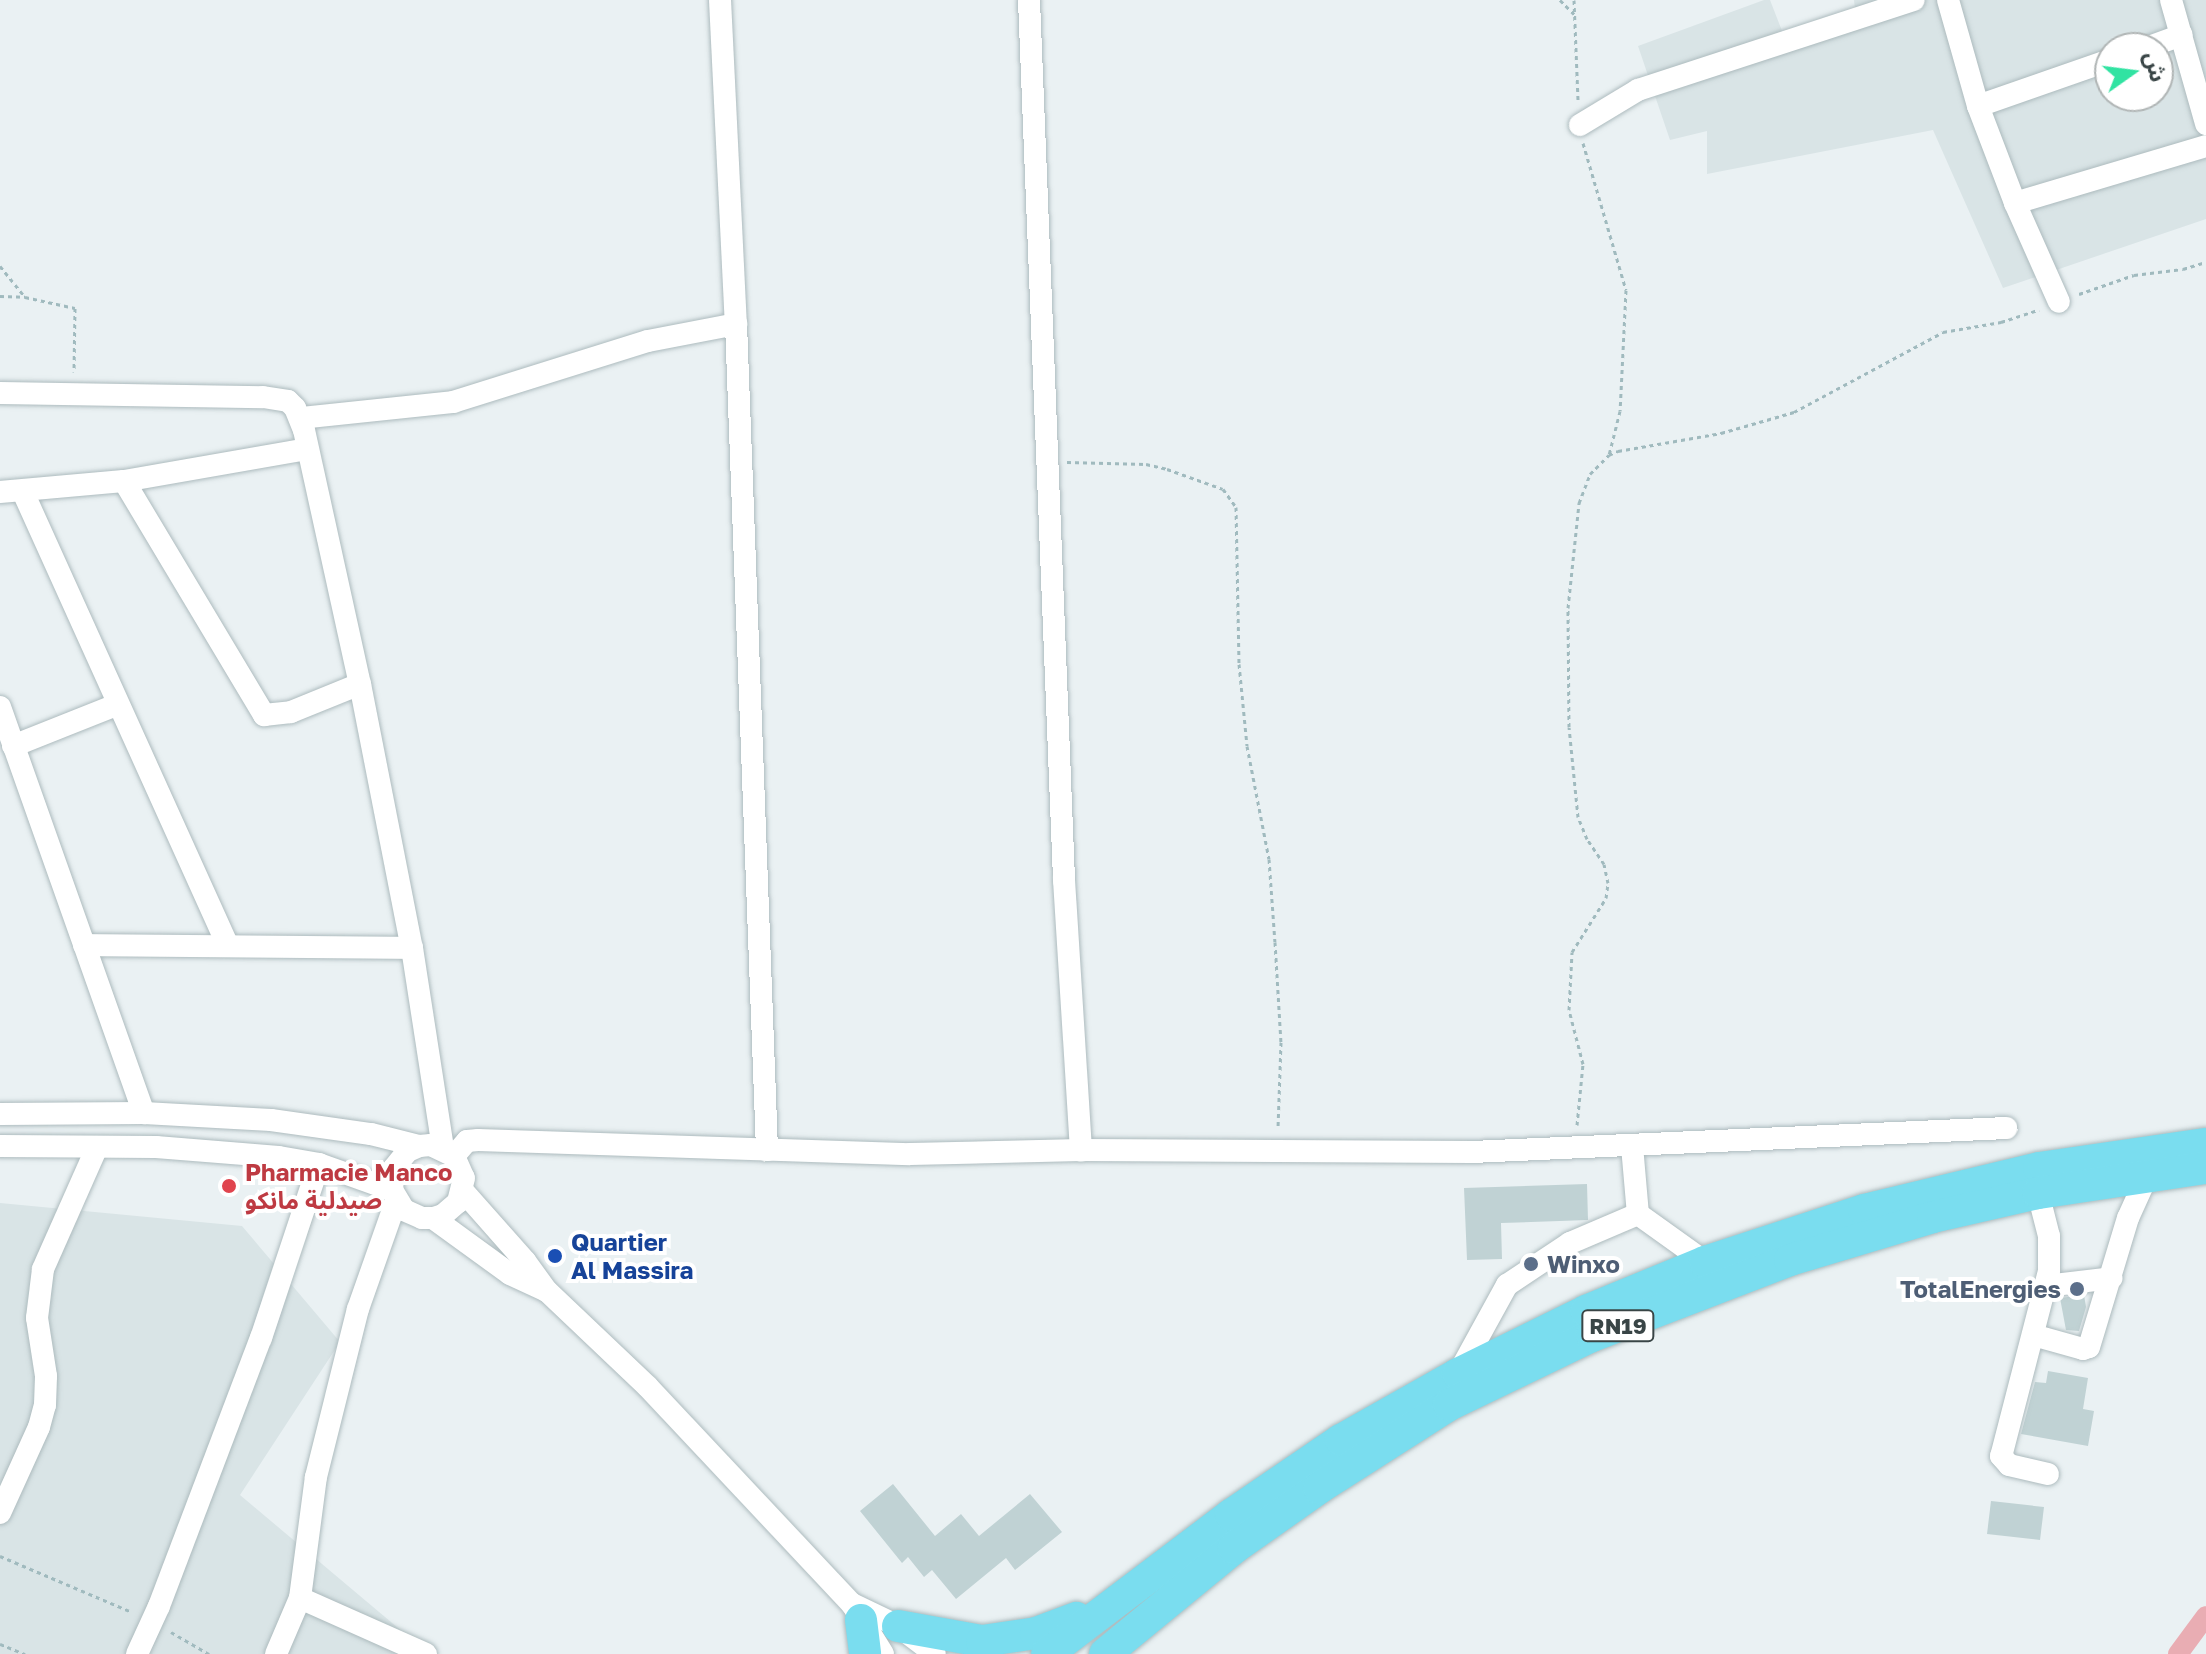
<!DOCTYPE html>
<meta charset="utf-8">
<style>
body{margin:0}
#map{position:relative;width:2206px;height:1654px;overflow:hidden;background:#eaf1f3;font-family:"Golos Text","Noto Sans Arabic",sans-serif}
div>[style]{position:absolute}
.residential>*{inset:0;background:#d9e4e6}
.canal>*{height:20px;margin:-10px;padding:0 10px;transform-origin:10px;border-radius:10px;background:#e9adb3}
.building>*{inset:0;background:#c0d2d4}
.path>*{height:3px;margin-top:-1.5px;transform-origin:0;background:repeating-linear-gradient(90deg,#a0babe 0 4px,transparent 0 8px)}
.roads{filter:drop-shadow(0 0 2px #adbbbe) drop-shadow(0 0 2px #adbbbe)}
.minor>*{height:22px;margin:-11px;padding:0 11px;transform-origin:11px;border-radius:11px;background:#fff}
.highway>*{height:32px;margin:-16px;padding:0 16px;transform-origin:16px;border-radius:16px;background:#7addef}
.dots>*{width:22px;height:22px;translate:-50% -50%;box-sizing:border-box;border:4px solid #fff;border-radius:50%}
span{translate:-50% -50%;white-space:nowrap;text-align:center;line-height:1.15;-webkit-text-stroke:8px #fff;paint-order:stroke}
.shield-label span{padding:2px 6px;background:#fff;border:2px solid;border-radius:6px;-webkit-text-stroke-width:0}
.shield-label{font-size:22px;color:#394546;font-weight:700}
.health-label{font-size:24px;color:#be3a42;font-weight:700}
.left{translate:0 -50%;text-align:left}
.transit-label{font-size:24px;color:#164399;font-weight:700}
.service-label{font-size:24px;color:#4e5e75;font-weight:700}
.right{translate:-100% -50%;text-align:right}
.north{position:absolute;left:2094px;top:32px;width:80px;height:80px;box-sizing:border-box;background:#fff;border:2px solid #b0b5b5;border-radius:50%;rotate:76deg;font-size:22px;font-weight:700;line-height:32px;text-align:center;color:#394546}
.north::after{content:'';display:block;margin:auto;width:28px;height:36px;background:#31e3a2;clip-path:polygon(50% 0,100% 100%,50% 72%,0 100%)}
</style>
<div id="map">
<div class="residential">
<div style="clip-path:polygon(evenodd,1764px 0,1770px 0,1786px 41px,1855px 9px,1854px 0,2206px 0,2206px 219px,2003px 288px,1933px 130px,1707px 174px,1707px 131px,1670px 140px,1638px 46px,1764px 0,2110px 48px,2158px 48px,2158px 96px,2110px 96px,2110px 48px)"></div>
<div style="clip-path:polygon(0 1203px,242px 1226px,340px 1342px,240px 1495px,429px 1654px,0 1654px)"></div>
</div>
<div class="canal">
<div style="left:2178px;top:1654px;width:47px;rotate:-53.6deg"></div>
</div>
<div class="building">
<div style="clip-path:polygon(1587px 1184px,1588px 1220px,1501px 1223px,1502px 1259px,1467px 1260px,1464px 1188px)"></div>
<div style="clip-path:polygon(2084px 1295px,2086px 1307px,2079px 1331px,2066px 1330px,2060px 1298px)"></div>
<div style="clip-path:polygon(2048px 1371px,2088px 1378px,2083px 1409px,2094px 1411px,2088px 1446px,2021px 1434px,2035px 1382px,2046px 1383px)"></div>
<div style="clip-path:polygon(893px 1484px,935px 1536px,961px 1514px,979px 1536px,1030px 1494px,1062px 1532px,1015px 1570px,1006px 1558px,956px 1599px,932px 1570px,924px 1577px,908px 1557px,902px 1563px,860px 1511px)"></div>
<div style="clip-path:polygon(1991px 1501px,2044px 1507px,2040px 1540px,1987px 1534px)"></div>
</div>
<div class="path">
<div style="left:1560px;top:0;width:21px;rotate:45deg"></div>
<div style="left:1574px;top:0;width:100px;rotate:87.7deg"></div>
<div style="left:1583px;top:143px;width:153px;rotate:73.7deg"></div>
<div style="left:1626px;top:290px;width:121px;rotate:92.8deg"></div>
<div style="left:1620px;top:411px;width:45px;rotate:104deg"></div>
<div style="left:0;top:266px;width:40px;rotate:51deg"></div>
<div style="left:25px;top:297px;width:51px;rotate:12.4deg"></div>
<div style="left:75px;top:308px;width:64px;rotate:90.9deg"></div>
<div style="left:2079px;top:294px;width:58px;rotate:-19.1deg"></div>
<div style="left:2134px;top:275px;width:49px;rotate:-7deg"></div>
<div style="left:2183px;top:269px;width:24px;rotate:-17deg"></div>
<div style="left:0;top:296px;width:25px;rotate:2deg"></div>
<div style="left:1067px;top:462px;width:79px;rotate:1.5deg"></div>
<div style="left:1146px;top:464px;width:22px;rotate:13deg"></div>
<div style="left:1167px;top:469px;width:59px;rotate:19.7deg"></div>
<div style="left:1223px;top:489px;width:22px;rotate:54deg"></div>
<div style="left:1236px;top:507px;width:157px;rotate:88.9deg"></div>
<div style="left:1239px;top:664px;width:82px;rotate:84.4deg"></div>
<div style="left:1247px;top:746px;width:115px;rotate:79deg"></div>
<div style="left:1269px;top:859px;width:83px;rotate:85.9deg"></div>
<div style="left:1275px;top:942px;width:100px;rotate:86.6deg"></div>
<div style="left:1281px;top:1042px;width:87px;rotate:92deg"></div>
<div style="left:1577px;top:1125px;width:61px;rotate:-84.4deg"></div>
<div style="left:1583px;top:1064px;width:56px;rotate:-104.5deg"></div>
<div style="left:1569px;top:1010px;width:58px;rotate:-87deg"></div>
<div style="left:1572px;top:952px;width:64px;rotate:-57.8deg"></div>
<div style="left:1606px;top:898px;width:15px;rotate:-82deg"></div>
<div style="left:1608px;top:883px;width:19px;rotate:-102deg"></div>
<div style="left:1604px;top:864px;width:30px;rotate:-124deg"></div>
<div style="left:1587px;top:839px;width:24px;rotate:-112deg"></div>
<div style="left:1578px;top:817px;width:90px;rotate:-95.7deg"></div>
<div style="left:1569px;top:727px;width:119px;rotate:-90.5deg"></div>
<div style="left:1568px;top:608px;width:106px;rotate:-84deg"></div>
<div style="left:1579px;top:503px;width:31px;rotate:-69deg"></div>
<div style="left:1590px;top:474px;width:27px;rotate:-45deg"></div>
<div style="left:1609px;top:455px;width:10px;rotate:-24deg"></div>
<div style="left:1618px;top:451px;width:105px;rotate:-9.9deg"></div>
<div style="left:1721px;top:433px;width:76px;rotate:-16deg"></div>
<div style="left:1794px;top:412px;width:169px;rotate:-28.2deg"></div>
<div style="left:1943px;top:332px;width:59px;rotate:-9.8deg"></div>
<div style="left:2001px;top:322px;width:40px;rotate:-18deg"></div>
<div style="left:0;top:1556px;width:143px;rotate:23deg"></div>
<div style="left:171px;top:1632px;width:44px;rotate:30.1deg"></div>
<div style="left:0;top:1644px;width:27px;rotate:22deg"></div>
</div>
<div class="roads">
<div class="minor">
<div style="left:720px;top:0;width:324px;rotate:87.2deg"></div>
<div style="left:1029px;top:0;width:881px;rotate:87.72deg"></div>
<div style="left:1064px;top:880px;width:271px;rotate:86.4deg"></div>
<div style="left:1948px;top:0;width:110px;rotate:74.2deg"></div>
<div style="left:1978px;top:106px;width:140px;rotate:-19.2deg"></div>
<div style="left:2171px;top:0;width:129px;rotate:74.2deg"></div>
<div style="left:2146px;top:48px;width:38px;rotate:-20deg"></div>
<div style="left:1978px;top:106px;width:104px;rotate:69.1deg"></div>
<div style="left:2015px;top:203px;width:108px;rotate:66deg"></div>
<div style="left:1580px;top:125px;width:68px;rotate:-31.1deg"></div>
<div style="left:1638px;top:90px;width:290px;rotate:-18.1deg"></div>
<div style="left:2015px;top:203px;width:199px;rotate:-16.6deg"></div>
<div style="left:0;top:393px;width:263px;rotate:0.9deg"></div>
<div style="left:263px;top:397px;width:25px;rotate:9deg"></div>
<div style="left:288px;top:401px;width:10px;rotate:45deg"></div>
<div style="left:295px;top:408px;width:24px;rotate:68deg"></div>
<div style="left:304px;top:430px;width:260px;rotate:77.6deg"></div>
<div style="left:360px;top:684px;width:269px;rotate:78.9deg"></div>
<div style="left:412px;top:948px;width:203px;rotate:81.2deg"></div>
<div style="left:301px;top:418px;width:153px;rotate:-6deg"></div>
<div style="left:453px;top:402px;width:204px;rotate:-17.4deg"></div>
<div style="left:648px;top:341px;width:90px;rotate:-10.9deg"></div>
<div style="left:736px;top:324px;width:827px;rotate:87.85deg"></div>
<div style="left:124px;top:481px;width:273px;rotate:59.1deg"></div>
<div style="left:264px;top:715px;width:27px;rotate:-6deg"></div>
<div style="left:291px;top:712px;width:74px;rotate:-22.1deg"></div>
<div style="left:0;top:492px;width:124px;rotate:-5.1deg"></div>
<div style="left:124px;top:481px;width:186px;rotate:-9.9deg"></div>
<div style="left:23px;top:492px;width:498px;rotate:65.7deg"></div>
<div style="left:0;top:707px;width:431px;rotate:70.5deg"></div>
<div style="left:13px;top:746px;width:111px;rotate:-21.7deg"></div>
<div style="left:84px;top:945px;width:328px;rotate:0.5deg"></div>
<div style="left:0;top:1114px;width:144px;rotate:-0.4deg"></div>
<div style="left:144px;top:1113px;width:127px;rotate:3.2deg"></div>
<div style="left:271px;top:1120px;width:101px;rotate:8deg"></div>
<div style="left:371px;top:1134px;width:49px;rotate:14deg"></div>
<div style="left:419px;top:1146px;width:12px;rotate:-5deg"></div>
<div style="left:431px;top:1145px;width:25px;rotate:26deg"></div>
<div style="left:454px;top:1156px;width:24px;rotate:66deg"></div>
<div style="left:464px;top:1178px;width:25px;rotate:104deg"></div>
<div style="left:458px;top:1202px;width:20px;rotate:139deg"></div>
<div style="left:443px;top:1215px;width:10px;rotate:163deg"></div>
<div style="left:433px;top:1218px;width:11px;rotate:180deg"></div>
<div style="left:422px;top:1218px;width:20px;rotate:-156deg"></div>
<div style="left:404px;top:1210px;width:23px;rotate:-121deg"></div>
<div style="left:392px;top:1190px;width:22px;rotate:-85deg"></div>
<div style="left:394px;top:1168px;width:22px;rotate:-51deg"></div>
<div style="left:408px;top:1151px;width:12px;rotate:-24deg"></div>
<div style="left:0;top:1146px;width:156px;rotate:0.4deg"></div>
<div style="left:156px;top:1147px;width:123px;rotate:4.6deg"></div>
<div style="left:279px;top:1157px;width:41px;rotate:9.9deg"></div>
<div style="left:319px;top:1164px;width:77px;rotate:19.6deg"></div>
<div style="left:1632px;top:1146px;width:68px;rotate:85deg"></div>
<div style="left:454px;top:1156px;width:20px;rotate:-49deg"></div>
<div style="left:467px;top:1141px;width:11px;rotate:-5deg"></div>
<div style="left:478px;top:1140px;width:432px;rotate:1.9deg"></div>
<div style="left:910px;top:1154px;width:171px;rotate:-1.3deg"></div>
<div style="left:1081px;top:1150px;width:391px;rotate:0.3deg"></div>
<div style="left:1472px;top:1152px;width:535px;rotate:-2.57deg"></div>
<div style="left:463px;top:1191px;width:94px;rotate:48.5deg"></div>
<div style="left:525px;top:1261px;width:37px;rotate:54deg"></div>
<div style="left:547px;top:1291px;width:139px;rotate:43.5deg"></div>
<div style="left:648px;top:1387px;width:298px;rotate:46.8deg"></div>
<div style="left:852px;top:1604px;width:59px;rotate:58.2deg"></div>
<div style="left:2038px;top:1193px;width:44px;rotate:75.7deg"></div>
<div style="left:2049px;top:1236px;width:35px;rotate:90deg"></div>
<div style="left:2049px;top:1271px;width:191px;rotate:104.5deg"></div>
<div style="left:2001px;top:1456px;width:12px;rotate:48deg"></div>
<div style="left:2009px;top:1465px;width:40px;rotate:13deg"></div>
<div style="left:1638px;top:1214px;width:82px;rotate:35.6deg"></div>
<div style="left:433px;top:1218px;width:95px;rotate:36deg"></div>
<div style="left:510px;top:1274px;width:40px;rotate:25deg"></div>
<div style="left:2046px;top:1286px;width:66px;rotate:-6.9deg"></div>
<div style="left:2033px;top:1335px;width:52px;rotate:15.6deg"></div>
<div style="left:2083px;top:1349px;width:6px;rotate:-18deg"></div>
<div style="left:2089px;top:1347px;width:135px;rotate:-73.2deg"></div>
<div style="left:2128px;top:1218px;width:48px;rotate:-65.6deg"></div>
<div style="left:1458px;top:1374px;width:102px;rotate:-61.2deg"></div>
<div style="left:1507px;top:1285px;width:76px;rotate:-33.7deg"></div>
<div style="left:1570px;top:1243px;width:74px;rotate:-23.1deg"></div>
<div style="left:0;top:1513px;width:94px;rotate:-65.6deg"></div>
<div style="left:39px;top:1427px;width:23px;rotate:-75deg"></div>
<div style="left:45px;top:1405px;width:29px;rotate:-88deg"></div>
<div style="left:46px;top:1376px;width:59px;rotate:-98.8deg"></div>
<div style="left:37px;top:1318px;width:49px;rotate:-83deg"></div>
<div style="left:43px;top:1269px;width:133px;rotate:-66.1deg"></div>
<div style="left:300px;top:1598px;width:138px;rotate:24deg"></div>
<div style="left:852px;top:1604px;width:51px;rotate:25.6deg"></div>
<div style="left:898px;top:1626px;width:46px;rotate:37.1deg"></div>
<div style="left:137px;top:1654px;width:53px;rotate:-65.4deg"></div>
<div style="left:159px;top:1606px;width:287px;rotate:-69.2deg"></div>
<div style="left:261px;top:1338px;width:183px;rotate:-71.6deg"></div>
<div style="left:276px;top:1654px;width:61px;rotate:-66.8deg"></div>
<div style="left:300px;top:1598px;width:122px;rotate:-82.5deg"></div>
<div style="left:316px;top:1477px;width:173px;rotate:-76deg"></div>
<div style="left:358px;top:1309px;width:114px;rotate:-70.6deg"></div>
</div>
<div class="highway">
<div style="left:861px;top:1620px;width:34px;rotate:83deg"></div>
<div style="left:898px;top:1626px;width:85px;rotate:10.1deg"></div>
<div style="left:982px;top:1641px;width:55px;rotate:-8.4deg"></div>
<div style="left:1036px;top:1633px;width:43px;rotate:-20.6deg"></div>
<div style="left:1047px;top:1654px;width:231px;rotate:-37.1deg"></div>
<div style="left:1231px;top:1515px;width:133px;rotate:-34.3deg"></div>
<div style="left:1341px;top:1440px;width:134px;rotate:-29.4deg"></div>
<div style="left:1458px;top:1374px;width:143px;rotate:-26.2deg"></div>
<div style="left:1586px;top:1311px;width:129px;rotate:-22.4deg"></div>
<div style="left:1705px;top:1262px;width:167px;rotate:-18.1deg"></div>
<div style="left:1864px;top:1210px;width:180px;rotate:-13.5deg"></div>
<div style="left:2039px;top:1168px;width:169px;rotate:-8.2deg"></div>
<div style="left:1105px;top:1654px;width:167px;rotate:-39.4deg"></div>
<div style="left:1234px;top:1548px;width:104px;rotate:-35.2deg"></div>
<div style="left:1319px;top:1488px;width:154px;rotate:-32.6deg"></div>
<div style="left:1449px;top:1405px;width:159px;rotate:-25.8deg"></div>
<div style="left:1592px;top:1336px;width:212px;rotate:-21deg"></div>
<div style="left:1790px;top:1260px;width:149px;rotate:-16.7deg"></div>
<div style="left:1933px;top:1217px;width:108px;rotate:-12.9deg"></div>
<div style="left:2038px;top:1193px;width:170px;rotate:-8.5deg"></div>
</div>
</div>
<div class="dots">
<div style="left:229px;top:1186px;background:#e0444e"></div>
<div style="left:555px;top:1256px;background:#1a4fb4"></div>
<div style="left:1531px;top:1264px;background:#5c6f8a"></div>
<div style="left:2077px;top:1289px;background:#5c6f8a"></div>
</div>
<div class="shield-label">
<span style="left:1618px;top:1326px">RN19</span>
</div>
<div class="health-label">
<span class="left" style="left:245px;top:1186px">Pharmacie Manco<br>صيدلية مانكو</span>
</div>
<div class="transit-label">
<span class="left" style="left:571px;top:1256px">Quartier<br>Al Massira</span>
</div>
<div class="service-label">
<span class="left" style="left:1547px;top:1264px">Winxo</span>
<span class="right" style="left:2061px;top:1289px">TotalEnergies</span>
</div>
<div class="north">ش</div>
</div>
